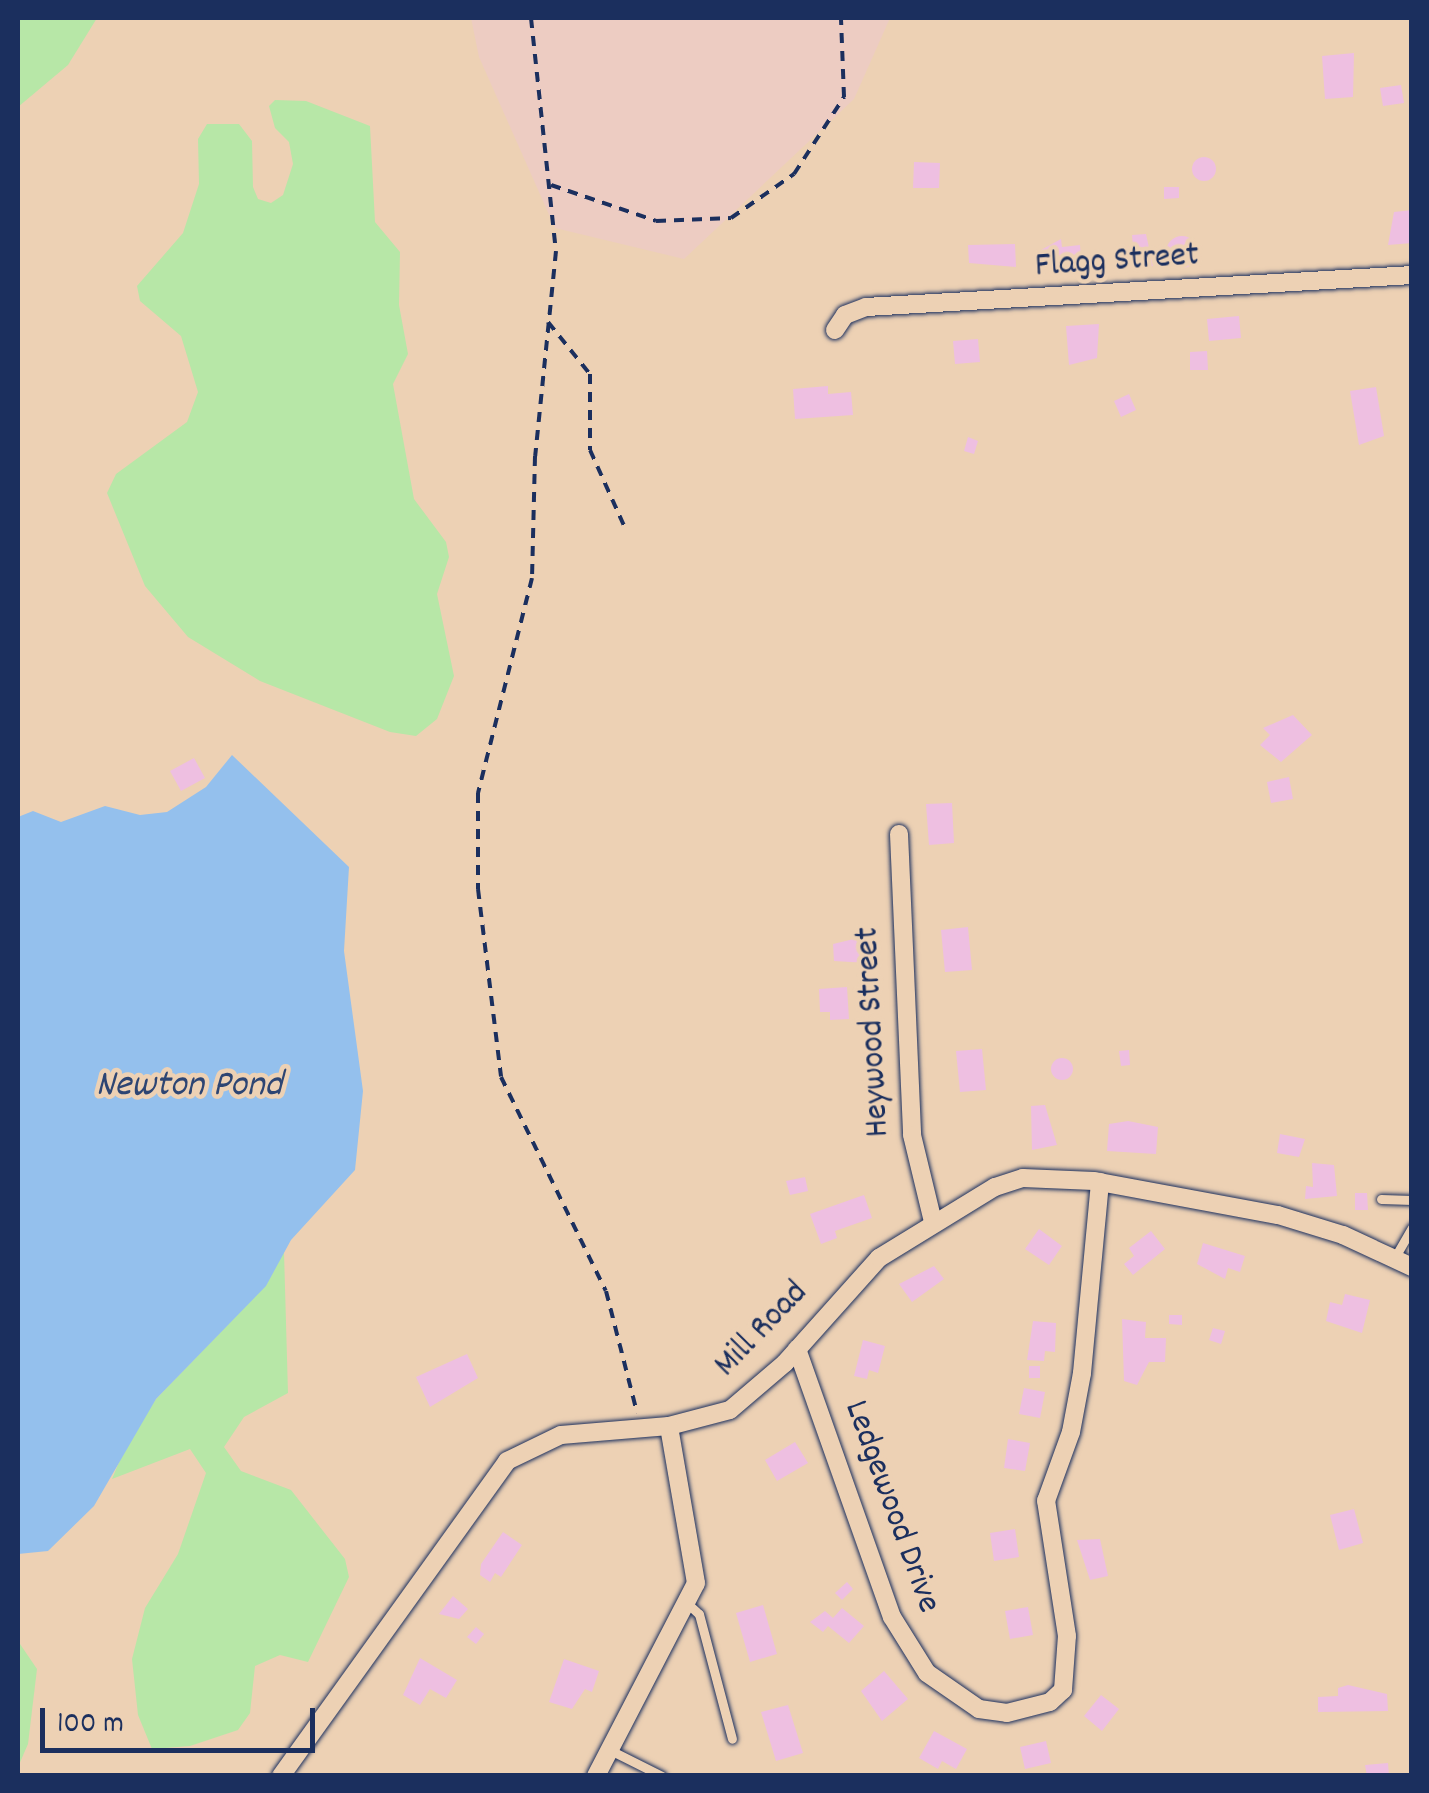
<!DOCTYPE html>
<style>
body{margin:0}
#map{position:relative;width:1429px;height:1793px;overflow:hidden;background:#edd1b4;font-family:Dekko,sans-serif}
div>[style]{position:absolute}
.built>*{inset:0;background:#edccc2}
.green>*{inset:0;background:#b7e7a7}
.water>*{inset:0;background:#94c0ed}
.building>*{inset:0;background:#eebfe1}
.round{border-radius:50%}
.path>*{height:4px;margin-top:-2px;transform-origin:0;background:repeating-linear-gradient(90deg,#1b2f5e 0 10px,transparent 0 18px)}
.roads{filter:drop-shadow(0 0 2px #1b2f5e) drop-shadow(0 0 2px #1b2f5e)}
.service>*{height:9px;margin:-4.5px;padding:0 4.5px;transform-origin:4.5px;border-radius:4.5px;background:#edd1b4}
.minor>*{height:18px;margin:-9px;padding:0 9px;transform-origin:9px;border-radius:9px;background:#edd1b4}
span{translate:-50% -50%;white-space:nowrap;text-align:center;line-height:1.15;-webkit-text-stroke:9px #edd1b4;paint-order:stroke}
.street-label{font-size:35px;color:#1b2f5e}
.water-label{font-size:38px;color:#2d4573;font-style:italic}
.frame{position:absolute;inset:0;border:20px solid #1b2f5e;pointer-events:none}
.scale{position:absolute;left:40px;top:1708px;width:275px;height:45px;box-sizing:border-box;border:5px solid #1b2f5e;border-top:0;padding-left:12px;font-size:30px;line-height:35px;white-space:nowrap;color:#1b2f5e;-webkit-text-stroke:8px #edd1b4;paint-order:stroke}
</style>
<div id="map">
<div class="built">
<div style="clip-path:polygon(471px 18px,890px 18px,854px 99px,684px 259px,555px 228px,479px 57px)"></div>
</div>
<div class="green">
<div style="clip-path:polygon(18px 18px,97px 18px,68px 65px,18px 107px)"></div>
<div style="clip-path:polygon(275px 100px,306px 101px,370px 126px,375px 222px,400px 252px,399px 305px,408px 354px,393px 384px,414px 499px,446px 542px,449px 557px,437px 594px,454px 676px,437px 719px,416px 736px,390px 732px,260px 681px,188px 637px,145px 586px,107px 493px,116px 474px,187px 422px,198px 392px,181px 336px,140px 301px,137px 286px,183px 233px,199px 184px,198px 139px,207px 124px,239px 124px,252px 141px,253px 187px,258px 199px,271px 203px,283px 195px,293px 164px,289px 142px,275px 128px,269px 106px)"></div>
<div style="clip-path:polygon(284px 1252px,288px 1393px,244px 1417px,224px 1447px,241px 1471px,291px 1490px,345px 1559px,349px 1577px,308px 1662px,280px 1655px,255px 1666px,250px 1713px,238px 1730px,190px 1746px,152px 1749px,138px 1715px,132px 1659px,145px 1608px,178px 1554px,206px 1473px,190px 1449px,112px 1479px,129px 1438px,156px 1399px,266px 1285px)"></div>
<div style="clip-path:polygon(18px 1641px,37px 1669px,28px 1744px,18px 1767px)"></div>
</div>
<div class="water">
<div style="clip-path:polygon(232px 755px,349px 867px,344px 951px,363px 1091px,355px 1170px,291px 1240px,266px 1286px,156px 1399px,94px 1506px,48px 1551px,18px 1554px,18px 817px,33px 811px,61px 822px,105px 806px,140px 815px,167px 812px,206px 787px)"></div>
</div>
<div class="building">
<div style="clip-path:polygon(1354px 53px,1353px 97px,1325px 99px,1322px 56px)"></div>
<div style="clip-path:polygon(1401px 85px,1404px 103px,1383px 106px,1380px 88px)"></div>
<div class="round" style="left:1192px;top:157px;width:24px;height:24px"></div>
<div style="clip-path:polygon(914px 162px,940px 163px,939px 188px,913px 188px)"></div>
<div style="clip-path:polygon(1164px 187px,1179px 187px,1179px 198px,1164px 199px)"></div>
<div style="clip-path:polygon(1412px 210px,1412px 243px,1388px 245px,1394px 212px)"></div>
<div style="clip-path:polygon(1146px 234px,1153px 266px,1128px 268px,1126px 247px,1133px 246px,1132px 235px)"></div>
<div class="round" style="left:1166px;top:236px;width:32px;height:32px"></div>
<div style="clip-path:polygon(1061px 239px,1062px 247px,1080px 245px,1082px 270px,1054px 272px,1053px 264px,1042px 265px,1041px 250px)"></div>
<div style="clip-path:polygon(1015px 244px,1016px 267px,969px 263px,968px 245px)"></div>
<div style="clip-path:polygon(1239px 316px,1241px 338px,1209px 341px,1207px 319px)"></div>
<div style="clip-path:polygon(1099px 324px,1097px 358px,1069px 365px,1066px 326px)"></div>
<div style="clip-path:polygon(978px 339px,980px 362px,955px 364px,953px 341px)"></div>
<div style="clip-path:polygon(1207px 351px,1208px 370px,1190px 370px,1190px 352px)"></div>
<div style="clip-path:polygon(828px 386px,828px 394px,851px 392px,853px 415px,795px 419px,793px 389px)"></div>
<div style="clip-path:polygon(1376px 387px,1384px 436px,1359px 445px,1350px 391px)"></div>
<div style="clip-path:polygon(1129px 394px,1136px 410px,1121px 417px,1114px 401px)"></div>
<div style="clip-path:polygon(968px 437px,978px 441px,974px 454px,964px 451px)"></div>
<div style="clip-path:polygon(1293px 715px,1312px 735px,1281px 762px,1260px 745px,1270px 735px,1263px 728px)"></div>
<div style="clip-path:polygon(194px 758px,205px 778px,181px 791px,170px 771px)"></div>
<div style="clip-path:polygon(1289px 777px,1293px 799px,1271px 803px,1267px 782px)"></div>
<div style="clip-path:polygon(952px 803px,954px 843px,929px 845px,926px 804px)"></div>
<div style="clip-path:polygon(968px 927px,972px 970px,945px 972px,941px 930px)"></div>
<div style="clip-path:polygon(858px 938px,870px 938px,868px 963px,834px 961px,833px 944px)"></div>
<div style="clip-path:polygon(847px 987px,849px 1019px,830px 1020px,830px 1012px,820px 1012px,819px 989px)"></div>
<div style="clip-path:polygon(982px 1049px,986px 1090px,960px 1092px,956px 1051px)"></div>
<div style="clip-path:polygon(1129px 1050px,1130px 1065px,1121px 1066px,1119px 1051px)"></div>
<div class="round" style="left:1051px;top:1058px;width:22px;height:22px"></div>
<div style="clip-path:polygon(1045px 1105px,1057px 1145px,1032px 1150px,1031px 1106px)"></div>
<div style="clip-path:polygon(1128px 1121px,1158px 1127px,1156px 1154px,1107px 1151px,1109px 1124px)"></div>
<div style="clip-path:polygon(1280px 1134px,1305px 1139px,1299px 1157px,1277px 1153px)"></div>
<div style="clip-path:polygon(1312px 1163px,1334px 1165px,1337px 1196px,1305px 1199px,1306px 1186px,1313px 1187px)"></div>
<div style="clip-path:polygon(805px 1177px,808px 1191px,790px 1195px,786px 1181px)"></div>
<div style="clip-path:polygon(1355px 1193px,1367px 1193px,1368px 1210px,1355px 1210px)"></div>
<div style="clip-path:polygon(864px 1195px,872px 1218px,835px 1231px,837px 1238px,821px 1244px,810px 1214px)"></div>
<div style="clip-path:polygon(1039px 1229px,1062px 1246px,1049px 1265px,1025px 1249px)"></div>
<div style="clip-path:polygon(1151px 1231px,1165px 1249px,1133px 1275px,1124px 1264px,1134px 1256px,1129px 1248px)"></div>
<div style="clip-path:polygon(1203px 1243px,1245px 1256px,1240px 1272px,1228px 1268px,1225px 1279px,1197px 1264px)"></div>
<div style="clip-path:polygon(934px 1266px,944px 1279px,912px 1302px,899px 1284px)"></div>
<div style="clip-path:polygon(1345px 1294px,1370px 1300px,1362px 1333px,1326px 1321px,1330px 1302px,1342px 1305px)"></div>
<div style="clip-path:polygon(1169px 1315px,1182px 1315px,1182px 1325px,1169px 1324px)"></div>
<div style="clip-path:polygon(1122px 1319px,1146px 1322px,1145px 1338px,1166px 1338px,1165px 1362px,1149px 1362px,1137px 1385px,1124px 1381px)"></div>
<div style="clip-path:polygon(1033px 1321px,1056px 1323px,1055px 1352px,1045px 1351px,1044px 1361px,1027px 1360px)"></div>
<div style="clip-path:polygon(1213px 1328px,1225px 1331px,1221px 1344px,1209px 1340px)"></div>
<div style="clip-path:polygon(863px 1340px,885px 1346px,878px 1373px,869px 1370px,867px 1379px,854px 1376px)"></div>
<div style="clip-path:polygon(467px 1354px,478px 1378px,430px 1407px,416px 1377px)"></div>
<div style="clip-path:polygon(1029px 1366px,1040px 1366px,1040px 1378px,1029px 1378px)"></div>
<div style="clip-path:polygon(1024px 1388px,1045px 1392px,1040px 1418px,1019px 1414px)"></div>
<div style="clip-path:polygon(1008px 1439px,1030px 1443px,1025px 1471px,1004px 1468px)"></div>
<div style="clip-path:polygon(795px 1442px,808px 1463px,777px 1481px,765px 1460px)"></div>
<div style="clip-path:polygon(1354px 1509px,1363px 1543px,1339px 1550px,1330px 1515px)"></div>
<div style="clip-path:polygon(1015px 1529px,1019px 1557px,994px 1561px,990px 1533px)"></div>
<div style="clip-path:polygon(503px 1532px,522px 1545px,501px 1577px,495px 1573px,490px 1582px,480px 1575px,481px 1564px)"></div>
<div style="clip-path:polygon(1100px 1539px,1108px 1576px,1090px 1580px,1077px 1540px)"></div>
<div style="clip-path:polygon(847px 1582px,853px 1589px,842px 1600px,835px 1593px)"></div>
<div style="clip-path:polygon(453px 1596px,468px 1609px,459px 1619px,439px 1614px)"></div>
<div style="clip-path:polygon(763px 1605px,777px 1654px,750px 1662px,736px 1613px)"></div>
<div style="clip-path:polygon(1028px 1607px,1033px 1635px,1010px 1639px,1005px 1611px)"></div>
<div style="clip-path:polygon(842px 1608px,864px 1626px,849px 1643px,828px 1626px,823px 1632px,810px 1622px,825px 1611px,833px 1618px)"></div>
<div style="clip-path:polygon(476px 1627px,484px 1634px,476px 1644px,467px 1637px)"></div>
<div style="clip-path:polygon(420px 1658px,457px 1680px,446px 1698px,430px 1689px,420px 1705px,403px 1695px)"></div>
<div style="clip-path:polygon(564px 1659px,599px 1671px,592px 1692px,585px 1689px,572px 1709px,549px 1702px)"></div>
<div style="clip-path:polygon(884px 1671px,908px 1699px,882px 1721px,861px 1691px)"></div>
<div style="clip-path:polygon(1348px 1685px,1387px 1694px,1388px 1711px,1318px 1712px,1318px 1697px,1338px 1696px,1338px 1688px)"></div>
<div style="clip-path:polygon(1101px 1695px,1119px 1709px,1102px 1731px,1084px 1716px)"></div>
<div style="clip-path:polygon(788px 1705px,803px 1753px,776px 1761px,761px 1712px)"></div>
<div style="clip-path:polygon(934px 1731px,967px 1749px,956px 1769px,942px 1761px,938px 1769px,919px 1758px)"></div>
<div style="clip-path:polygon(1046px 1741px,1051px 1763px,1025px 1769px,1020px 1747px)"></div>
<div style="clip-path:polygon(1388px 1763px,1389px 1776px,1367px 1776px,1365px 1765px)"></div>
</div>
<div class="path">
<div style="left:531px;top:18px;width:234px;rotate:83.9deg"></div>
<div style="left:556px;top:251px;width:206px;rotate:95.8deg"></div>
<div style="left:535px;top:456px;width:122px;rotate:91.4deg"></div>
<div style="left:532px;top:578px;width:222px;rotate:104.1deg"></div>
<div style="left:478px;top:793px;width:96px;rotate:90deg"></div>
<div style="left:478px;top:889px;width:189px;rotate:83deg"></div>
<div style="left:501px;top:1077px;width:238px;rotate:63.9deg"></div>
<div style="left:606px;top:1291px;width:126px;rotate:75.7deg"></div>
<div style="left:551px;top:185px;width:111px;rotate:18.9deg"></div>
<div style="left:656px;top:221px;width:75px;rotate:-2.3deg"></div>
<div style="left:731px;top:218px;width:77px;rotate:-34.9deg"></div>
<div style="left:794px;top:174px;width:92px;rotate:-57deg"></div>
<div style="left:844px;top:97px;width:79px;rotate:-92.2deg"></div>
<div style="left:548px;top:322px;width:67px;rotate:51.1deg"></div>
<div style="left:590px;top:374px;width:76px;rotate:90deg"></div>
<div style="left:590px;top:450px;width:85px;rotate:65.8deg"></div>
</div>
<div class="roads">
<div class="service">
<div style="left:1381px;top:1199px;width:31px;rotate:2deg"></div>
<div style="left:1395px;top:1257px;width:34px;rotate:-60deg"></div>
<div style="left:687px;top:1603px;width:16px;rotate:43deg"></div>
<div style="left:699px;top:1614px;width:129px;rotate:75.2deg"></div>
<div style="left:610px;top:1750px;width:58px;rotate:26.6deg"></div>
</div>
<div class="minor">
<div style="left:835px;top:330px;width:18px;rotate:-56deg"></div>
<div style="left:845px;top:315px;width:22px;rotate:-21deg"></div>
<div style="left:866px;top:307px;width:547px;rotate:-3.35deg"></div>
<div style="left:899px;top:834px;width:301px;rotate:87.5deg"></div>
<div style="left:912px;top:1135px;width:89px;rotate:76.4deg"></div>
<div style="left:797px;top:1349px;width:284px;rotate:70.5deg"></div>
<div style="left:892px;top:1617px;width:66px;rotate:58deg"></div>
<div style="left:927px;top:1673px;width:63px;rotate:34.7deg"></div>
<div style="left:979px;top:1709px;width:28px;rotate:8deg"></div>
<div style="left:1007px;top:1713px;width:44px;rotate:-14.3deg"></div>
<div style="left:1050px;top:1702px;width:18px;rotate:-43deg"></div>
<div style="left:1063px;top:1690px;width:54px;rotate:-85.8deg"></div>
<div style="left:1067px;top:1636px;width:137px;rotate:-98.8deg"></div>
<div style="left:1046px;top:1501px;width:73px;rotate:-70.1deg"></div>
<div style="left:1071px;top:1432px;width:60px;rotate:-79.4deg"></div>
<div style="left:1082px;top:1373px;width:192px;rotate:-84.6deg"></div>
<div style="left:281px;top:1776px;width:388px;rotate:-54.3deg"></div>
<div style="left:507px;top:1461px;width:60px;rotate:-25.7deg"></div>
<div style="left:561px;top:1435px;width:108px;rotate:-4.8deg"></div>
<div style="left:669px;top:1426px;width:63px;rotate:-14.7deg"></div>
<div style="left:730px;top:1410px;width:72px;rotate:-40.5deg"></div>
<div style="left:785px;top:1363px;width:141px;rotate:-48.2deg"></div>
<div style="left:879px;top:1258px;width:136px;rotate:-31.5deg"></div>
<div style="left:995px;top:1187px;width:29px;rotate:-18deg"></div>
<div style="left:1023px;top:1178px;width:71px;rotate:2.4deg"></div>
<div style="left:1094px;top:1181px;width:187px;rotate:10.5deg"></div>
<div style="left:1278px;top:1215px;width:68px;rotate:17.1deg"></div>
<div style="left:1343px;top:1235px;width:76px;rotate:24.9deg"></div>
<div style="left:596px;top:1776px;width:217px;rotate:-62.6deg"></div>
<div style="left:696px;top:1583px;width:159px;rotate:-99.8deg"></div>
</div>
</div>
<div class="street-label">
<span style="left:1117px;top:262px;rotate:-4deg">Flagg Street</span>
<span style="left:874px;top:1032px;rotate:-93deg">Heywood Street</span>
<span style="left:762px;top:1330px;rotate:-46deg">Mill Road</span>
<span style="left:891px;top:1507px;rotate:70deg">Ledgewood Drive</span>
</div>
<div class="water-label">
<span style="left:189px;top:1087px">Newton Pond</span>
</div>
<div class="frame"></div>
<div class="scale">100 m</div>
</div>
